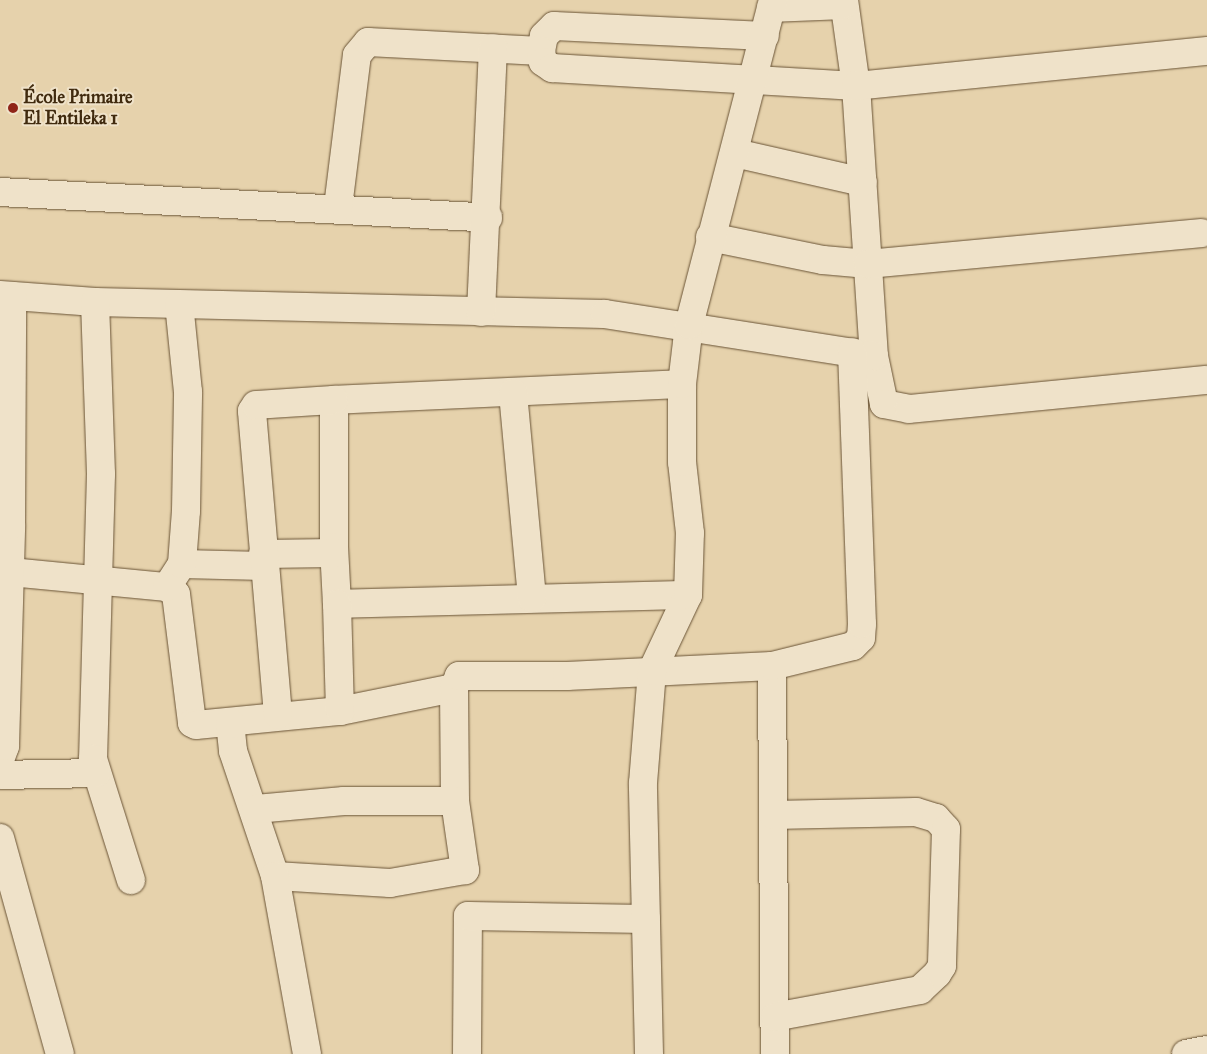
<!DOCTYPE html>
<meta charset="utf-8">
<style>
body{margin:0}
#map{position:relative;width:1207px;height:1054px;overflow:hidden;background:#e6d2ac;font-family:"IM FELL Great Primer",serif}
div>[style]{position:absolute}
.roads{filter:drop-shadow(0 0 1px #6a5436) drop-shadow(0 0 1px #6a5436)}
.minor>*{height:28px;margin:-14px;padding:0 14px;transform-origin:14px;border-radius:14px;background:#efe2c9}
.tertiary>*{height:28px;margin:-14px;padding:0 14px;transform-origin:14px;border-radius:14px;background:#efe2c9}
.dots>*{width:14px;height:14px;translate:-50% -50%;box-sizing:border-box;border:2px solid #efe2c9;border-radius:50%}
span{translate:-50% -50%;white-space:nowrap;text-align:center;line-height:1.15;-webkit-text-stroke:4px #efe2c9;paint-order:stroke}
.poi-label{font-size:18px;color:#402a0e;font-weight:700}
.left{translate:0 -50%;text-align:left}
</style>
<div id="map">
<div class="roads">
<div class="minor">
<div style="left:844px;top:0;width:87px;rotate:82.1deg"></div>
<div style="left:856px;top:86px;width:271px;rotate:86.2deg"></div>
<div style="left:874px;top:356px;width:49px;rotate:78.2deg"></div>
<div style="left:884px;top:404px;width:25px;rotate:11deg"></div>
<div style="left:909px;top:409px;width:299px;rotate:-5.6deg"></div>
<div style="left:771px;top:8px;width:72px;rotate:-2.4deg"></div>
<div style="left:541px;top:51px;width:15px;rotate:-79deg"></div>
<div style="left:544px;top:36px;width:14px;rotate:-45deg"></div>
<div style="left:554px;top:26px;width:211px;rotate:2.7deg"></div>
<div style="left:735px;top:153px;width:131px;rotate:12.8deg"></div>
<div style="left:0;top:192px;width:489px;rotate:3deg"></div>
<div style="left:338px;top:207px;width:153px;rotate:-82.9deg"></div>
<div style="left:357px;top:55px;width:17px;rotate:-50deg"></div>
<div style="left:368px;top:42px;width:173px;rotate:3deg"></div>
<div style="left:541px;top:51px;width:11px;rotate:80deg"></div>
<div style="left:543px;top:62px;width:11px;rotate:34deg"></div>
<div style="left:552px;top:68px;width:305px;rotate:3.4deg"></div>
<div style="left:856px;top:86px;width:353px;rotate:-5.7deg"></div>
<div style="left:710px;top:237px;width:115px;rotate:11.5deg"></div>
<div style="left:823px;top:260px;width:45px;rotate:5.1deg"></div>
<div style="left:868px;top:264px;width:335px;rotate:-5.3deg"></div>
<div style="left:0;top:295px;width:95px;rotate:4.2deg"></div>
<div style="left:95px;top:302px;width:510px;rotate:1.35deg"></div>
<div style="left:605px;top:314px;width:272px;rotate:8.9deg"></div>
<div style="left:95px;top:302px;width:172px;rotate:88deg"></div>
<div style="left:101px;top:474px;width:285px;rotate:91.6deg"></div>
<div style="left:93px;top:759px;width:127px;rotate:72.6deg"></div>
<div style="left:481px;top:312px;width:264px;rotate:-87.4deg"></div>
<div style="left:682px;top:384px;width:348px;rotate:177.4deg"></div>
<div style="left:334px;top:400px;width:147px;rotate:90deg"></div>
<div style="left:334px;top:547px;width:57px;rotate:87deg"></div>
<div style="left:337px;top:604px;width:351px;rotate:-1.5deg"></div>
<div style="left:513px;top:393px;width:206px;rotate:84.7deg"></div>
<div style="left:263px;top:554px;width:71px;rotate:-0.8deg"></div>
<div style="left:182px;top:564px;width:82px;rotate:1.4deg"></div>
<div style="left:0;top:571px;width:168px;rotate:5.5deg"></div>
<div style="left:167px;top:587px;width:11px;rotate:38deg"></div>
<div style="left:176px;top:594px;width:130px;rotate:82.9deg"></div>
<div style="left:192px;top:723px;width:4px;rotate:27deg"></div>
<div style="left:196px;top:725px;width:145px;rotate:-5.6deg"></div>
<div style="left:340px;top:711px;width:116px;rotate:-11.4deg"></div>
<div style="left:454px;top:688px;width:113px;rotate:89.5deg"></div>
<div style="left:455px;top:801px;width:70px;rotate:81.8deg"></div>
<div style="left:465px;top:870px;width:76px;rotate:170.2deg"></div>
<div style="left:390px;top:883px;width:115px;rotate:-176.5deg"></div>
<div style="left:167px;top:587px;width:27px;rotate:-57deg"></div>
<div style="left:182px;top:564px;width:53px;rotate:-85.7deg"></div>
<div style="left:186px;top:511px;width:119px;rotate:-89deg"></div>
<div style="left:188px;top:392px;width:88px;rotate:-95.8deg"></div>
<div style="left:337px;top:604px;width:107px;rotate:88.4deg"></div>
<div style="left:772px;top:666px;width:388px;rotate:89.6deg"></div>
<div style="left:454px;top:688px;width:13px;rotate:-67deg"></div>
<div style="left:459px;top:676px;width:108px"></div>
<div style="left:567px;top:676px;width:205px;rotate:-2.8deg"></div>
<div style="left:772px;top:666px;width:83px;rotate:-13.9deg"></div>
<div style="left:853px;top:646px;width:11px;rotate:-45deg"></div>
<div style="left:861px;top:638px;width:14px;rotate:-86deg"></div>
<div style="left:862px;top:624px;width:272px;rotate:-92.1deg"></div>
<div style="left:278px;top:715px;width:305px;rotate:-94.9deg"></div>
<div style="left:252px;top:411px;width:7px;rotate:-56deg"></div>
<div style="left:256px;top:405px;width:78px;rotate:-3.7deg"></div>
<div style="left:230px;top:722px;width:29px;rotate:84deg"></div>
<div style="left:233px;top:751px;width:132px;rotate:71.4deg"></div>
<div style="left:275px;top:876px;width:181px;rotate:79.8deg"></div>
<div style="left:0;top:760px;width:15px;rotate:-70deg"></div>
<div style="left:5px;top:746px;width:221px;rotate:-88.4deg"></div>
<div style="left:11px;top:525px;width:229px;rotate:-89.7deg"></div>
<div style="left:0;top:775px;width:96px;rotate:-1.2deg"></div>
<div style="left:256px;top:809px;width:88px;rotate:-5.2deg"></div>
<div style="left:344px;top:801px;width:111px"></div>
<div style="left:773px;top:815px;width:143px;rotate:-1.2deg"></div>
<div style="left:916px;top:812px;width:21px;rotate:17deg"></div>
<div style="left:936px;top:818px;width:15px;rotate:48deg"></div>
<div style="left:946px;top:829px;width:137px;rotate:91.7deg"></div>
<div style="left:942px;top:966px;width:9px;rotate:122deg"></div>
<div style="left:937px;top:974px;width:23px;rotate:137deg"></div>
<div style="left:920px;top:990px;width:147px;rotate:169.5deg"></div>
<div style="left:0;top:838px;width:224px;rotate:74.5deg"></div>
<div style="left:467px;top:1054px;width:138px;rotate:-89.6deg"></div>
<div style="left:468px;top:916px;width:178px;rotate:1deg"></div>
<div style="left:1186px;top:1054px;width:21px;rotate:-11deg"></div>
</div>
<div class="tertiary">
<div style="left:649px;top:1054px;width:271px;rotate:-91.3deg"></div>
<div style="left:643px;top:783px;width:112px;rotate:-85.4deg"></div>
<div style="left:652px;top:671px;width:84px;rotate:-64.7deg"></div>
<div style="left:688px;top:595px;width:62px;rotate:-88.2deg"></div>
<div style="left:690px;top:533px;width:71px;rotate:-96.4deg"></div>
<div style="left:682px;top:462px;width:78px;rotate:-90deg"></div>
<div style="left:682px;top:384px;width:59px;rotate:-83.2deg"></div>
<div style="left:689px;top:325px;width:336px;rotate:-75.5deg"></div>
</div>
</div>
<div class="dots">
<div style="left:13px;top:108px;background:#8f2418"></div>
</div>
<div class="poi-label">
<span class="left" style="left:23px;top:108px">École Primaire<br>El Entileka 1</span>
</div>
</div>
